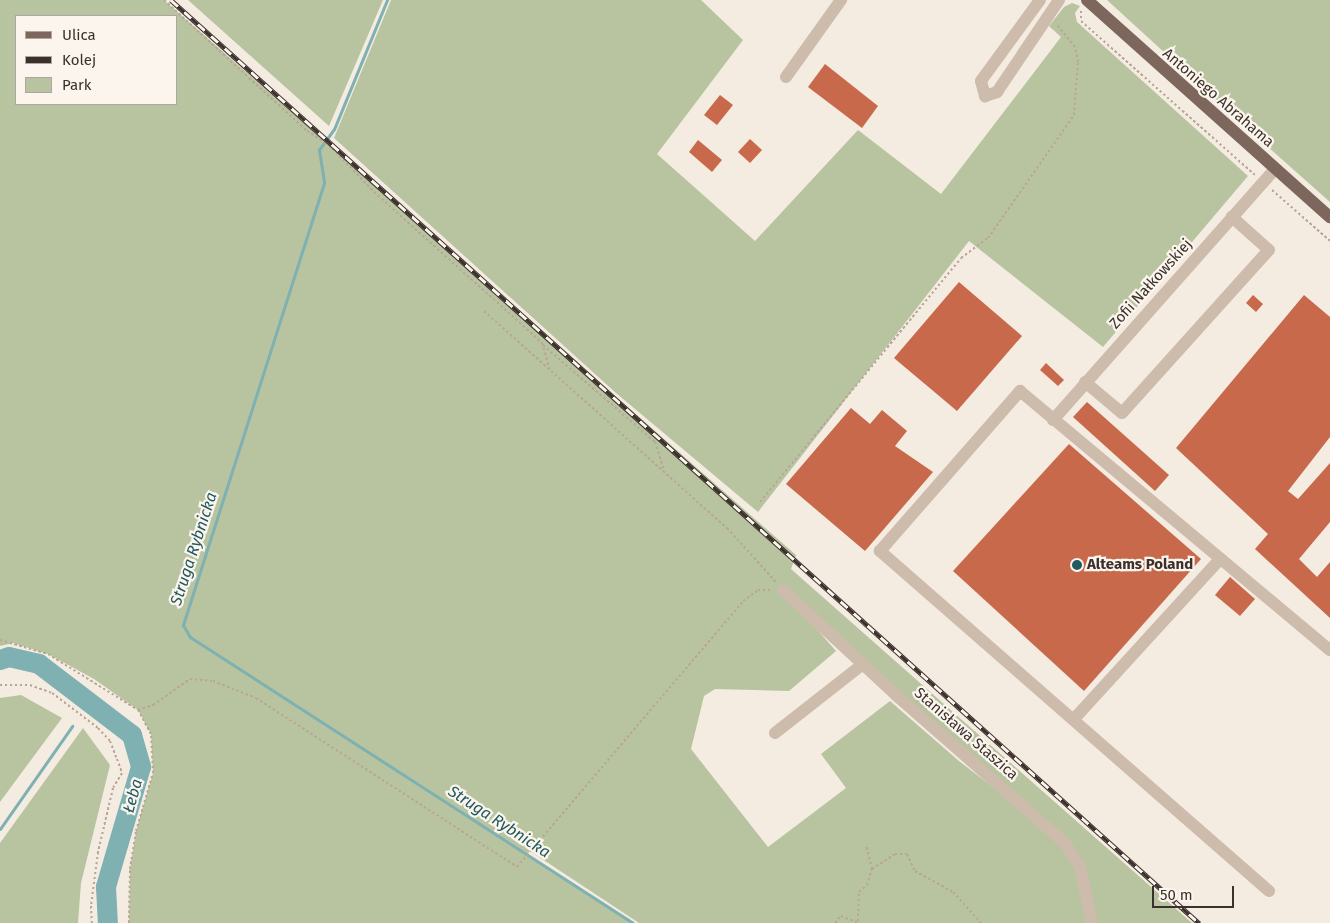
<!DOCTYPE html>
<meta charset="utf-8">
<style>
body{margin:0}
#map{position:relative;width:1330px;height:923px;overflow:hidden;background:#f4ebe1;font-family:"Fira Sans",sans-serif}
div>[style]{position:absolute}
.green>*{inset:0;background:#b8c4a0}
.stream>*{height:3px;margin:-1.5px;padding:0 1.5px;transform-origin:1.5px;border-radius:1.5px;background:#7fb0b2}
.river>*{height:20px;margin:-10px;padding:0 10px;transform-origin:10px;border-radius:10px;background:#7fb0b2}
.building>*{inset:0;background:#c8694b}
.path>*{height:2px;margin-top:-1px;transform-origin:0;background:repeating-linear-gradient(90deg,#b9a596 0 2.5px,transparent 0 5px)}
.minor>*{height:12px;margin:-6px;padding:0 6px;transform-origin:6px;border-radius:6px;background:#cdbbac}
.major>*{height:12px;margin:-6px;padding:0 6px;transform-origin:6px;border-radius:6px;background:#7d675c}
.rail>*{height:5px;margin-top:-2.5px;transform-origin:0;background:repeating-linear-gradient(90deg,#fbf5ee 0 9px,#3b302b 0 18px);box-sizing:border-box;border-block:1px solid #3b302b}
.dots>*{width:14px;height:14px;translate:-50% -50%;box-sizing:border-box;border:2px solid #fbf5ee;border-radius:50%}
span{translate:-50% -50%;white-space:nowrap;text-align:center;line-height:1.15;-webkit-text-stroke:4.5px #fbf5ee;paint-order:stroke}
.street-label{font-size:15px;color:#3b302b}
.poi-label{font-size:15px;color:#3b302b;font-weight:700}
.left{translate:0 -50%;text-align:left}
.water-label{font-size:16px;color:#1f5a5e;font-style:italic}
.legend{position:absolute;left:15px;top:15px;width:162px;height:90px;box-sizing:border-box;background:#fbf5ee;border:1px solid #aea6a0;margin:0;padding:6px 9px;list-style:none;font-size:15px;color:#3b302b}
.legend li{display:flex;align-items:center;gap:10px;height:25px}
.legend b{width:25px;border:1px solid #aea6a0}
.scale{position:absolute;left:1152px;top:886px;width:82px;height:22px;box-sizing:border-box;border:2px solid #3b302b;border-top:0;padding-left:6px;font-size:15px;line-height:18px;white-space:nowrap;color:#3b302b;-webkit-text-stroke:4px #fbf5ee;paint-order:stroke}
</style>
<div id="map">
<div class="green">
<div style="clip-path:polygon(evenodd,0 0,164px 0,796px 555px,791px 569px,1192px 923px,639px 923px,530px 851px,527px 855px,633px 923px,129px 923px,130px 869px,136px 831px,153px 773px,151px 734px,138px 710px,94px 679px,48px 654px,13px 643px,0 646px,0 0,16px 16px,176px 16px,176px 104px,16px 104px,16px 16px,0 0,787px 595px,1055px 835px,959px 761px,890px 701px,821px 754px,846px 788px,768px 847px,691px 749px,704px 696px,715px 689px,789px 691px,836px 651px,787px 595px)"></div>
<div style="clip-path:polygon(188px 0,383px 0,329px 126px)"></div>
<div style="clip-path:polygon(391px 0,701px 0,743px 40px,657px 154px,755px 241px,858px 130px,941px 194px,1061px 37px,1049px 26px,1064px 7px,1072px 3px,1080px 6px,1075px 13px,1077px 22px,1248px 176px,1103px 347px,969px 241px,758px 512px,616px 393px,334px 138px)"></div>
<div style="clip-path:polygon(1107px 0,1330px 0,1330px 202px,1259px 139px)"></div>
<div style="clip-path:polygon(21px 695px,62px 718px,0 802px,0 698px)"></div>
<div style="clip-path:polygon(83px 728px,110px 765px,81px 883px,78px 923px,0 923px,0 843px)"></div>
</div>
<div class="stream">
<div style="left:387px;top:0;width:139px;rotate:112.3deg"></div>
<div style="left:334px;top:129px;width:26px;rotate:126deg"></div>
<div style="left:319px;top:150px;width:33px;rotate:81deg"></div>
<div style="left:324px;top:183px;width:464px;rotate:107.7deg"></div>
<div style="left:183px;top:625px;width:14px;rotate:60deg"></div>
<div style="left:190px;top:637px;width:527px;rotate:32.85deg"></div>
<div style="left:0;top:829px;width:126px;rotate:-55deg"></div>
</div>
<div class="river">
<div style="left:0;top:660px;width:9px;rotate:-18deg"></div>
<div style="left:9px;top:657px;width:31px;rotate:13deg"></div>
<div style="left:39px;top:664px;width:117px;rotate:37.4deg"></div>
<div style="left:132px;top:735px;width:33px;rotate:74deg"></div>
<div style="left:141px;top:767px;width:125px;rotate:106.3deg"></div>
<div style="left:106px;top:887px;width:36px;rotate:87deg"></div>
</div>
<div class="building">
<div style="clip-path:polygon(825px 64px,878px 106px,862px 128px,808px 87px)"></div>
<div style="clip-path:polygon(720px 95px,733px 105px,717px 125px,704px 115px)"></div>
<div style="clip-path:polygon(750px 139px,762px 150px,750px 163px,738px 152px)"></div>
<div style="clip-path:polygon(698px 140px,722px 160px,712px 172px,689px 152px)"></div>
<div style="clip-path:polygon(959px 282px,1022px 336px,957px 411px,894px 358px)"></div>
<div style="clip-path:polygon(1253px 295px,1263px 304px,1256px 312px,1246px 303px)"></div>
<div style="clip-path:polygon(1304px 295px,1330px 317px,1330px 437px,1288px 491px,1298px 499px,1330px 463px,1330px 522px,1299px 559px,1317px 577px,1330px 562px,1330px 618px,1255px 549px,1268px 534px,1176px 448px)"></div>
<div style="clip-path:polygon(1046px 363px,1064px 380px,1058px 386px,1040px 370px)"></div>
<div style="clip-path:polygon(1087px 402px,1169px 475px,1155px 491px,1073px 417px)"></div>
<div style="clip-path:polygon(851px 408px,870px 424px,882px 410px,907px 431px,895px 446px,933px 472px,865px 551px,786px 484px)"></div>
<div style="clip-path:polygon(1069px 444px,1201px 559px,1084px 691px,953px 571px)"></div>
<div style="clip-path:polygon(1230px 577px,1255px 599px,1240px 616px,1215px 595px)"></div>
</div>
<div class="path">
<div style="left:164px;top:0;width:194px;rotate:42.5deg"></div>
<div style="left:307px;top:131px;width:26px;rotate:32deg"></div>
<div style="left:329px;top:145px;width:65px;rotate:46.2deg"></div>
<div style="left:374px;top:192px;width:226px;rotate:41.9deg"></div>
<div style="left:542px;top:343px;width:29px;rotate:74deg"></div>
<div style="left:1081px;top:11px;width:10px;rotate:90deg"></div>
<div style="left:1081px;top:21px;width:232px;rotate:41.5deg"></div>
<div style="left:1272px;top:190px;width:77px;rotate:41.3deg"></div>
<div style="left:484px;top:311px;width:326px;rotate:41.8deg"></div>
<div style="left:727px;top:528px;width:73px;rotate:47.8deg"></div>
<div style="left:543px;top:345px;width:148px;rotate:40.9deg"></div>
<div style="left:655px;top:442px;width:29px;rotate:72deg"></div>
<div style="left:760px;top:502px;width:316px;rotate:-50.5deg"></div>
<div style="left:961px;top:258px;width:34px;rotate:-37deg"></div>
<div style="left:988px;top:238px;width:150px;rotate:-55deg"></div>
<div style="left:1074px;top:115px;width:53px;rotate:-85.7deg"></div>
<div style="left:1078px;top:62px;width:15px;rotate:-101deg"></div>
<div style="left:1075px;top:47px;width:28px;rotate:-129deg"></div>
<div style="left:0;top:640px;width:50px;rotate:16.3deg"></div>
<div style="left:48px;top:654px;width:106px;rotate:31.9deg"></div>
<div style="left:138px;top:710px;width:16px;rotate:-18deg"></div>
<div style="left:153px;top:705px;width:45px;rotate:-35.1deg"></div>
<div style="left:190px;top:679px;width:23px;rotate:5deg"></div>
<div style="left:213px;top:681px;width:46px;rotate:21.6deg"></div>
<div style="left:256px;top:698px;width:311px;rotate:32.9deg"></div>
<div style="left:517px;top:867px;width:349px;rotate:-49.6deg"></div>
<div style="left:743px;top:601px;width:19px;rotate:-36deg"></div>
<div style="left:758px;top:590px;width:15px"></div>
<div style="left:0;top:685px;width:30px"></div>
<div style="left:30px;top:685px;width:23px;rotate:20deg"></div>
<div style="left:52px;top:693px;width:58px;rotate:37.3deg"></div>
<div style="left:98px;top:728px;width:18px;rotate:47deg"></div>
<div style="left:110px;top:741px;width:19px;rotate:69deg"></div>
<div style="left:117px;top:759px;width:15px;rotate:70deg"></div>
<div style="left:122px;top:773px;width:17px;rotate:121deg"></div>
<div style="left:113px;top:788px;width:66px;rotate:103.2deg"></div>
<div style="left:98px;top:852px;width:54px;rotate:97.4deg"></div>
<div style="left:91px;top:906px;width:17px;rotate:87deg"></div>
<div style="left:872px;top:869px;width:27px;rotate:-33deg"></div>
<div style="left:895px;top:854px;width:12px"></div>
<div style="left:907px;top:854px;width:19px;rotate:65deg"></div>
<div style="left:915px;top:871px;width:43px;rotate:28.9deg"></div>
<div style="left:953px;top:892px;width:42px;rotate:47.9deg"></div>
<div style="left:858px;top:921px;width:29px;rotate:-88deg"></div>
<div style="left:859px;top:892px;width:11px;rotate:-41deg"></div>
<div style="left:867px;top:885px;width:17px;rotate:-73deg"></div>
<div style="left:872px;top:869px;width:25px;rotate:-104deg"></div>
<div style="left:129px;top:923px;width:54px;rotate:-88.9deg"></div>
<div style="left:130px;top:869px;width:38px;rotate:-81deg"></div>
<div style="left:136px;top:831px;width:60px;rotate:-73.7deg"></div>
<div style="left:153px;top:773px;width:39px;rotate:-93deg"></div>
<div style="left:151px;top:734px;width:27px;rotate:-118deg"></div>
<div style="left:835px;top:923px;width:9px;rotate:-49deg"></div>
<div style="left:841px;top:916px;width:19px;rotate:21deg"></div>
</div>
<div class="minor">
<div style="left:1040px;top:0;width:100px;rotate:126.1deg"></div>
<div style="left:981px;top:81px;width:16px;rotate:75deg"></div>
<div style="left:985px;top:96px;width:13px;rotate:-18deg"></div>
<div style="left:997px;top:92px;width:111px;rotate:-56deg"></div>
<div style="left:786px;top:77px;width:95px;rotate:-54.5deg"></div>
<div style="left:1085px;top:382px;width:48px;rotate:40deg"></div>
<div style="left:1122px;top:413px;width:219px;rotate:-48deg"></div>
<div style="left:1269px;top:250px;width:50px;rotate:-138.3deg"></div>
<div style="left:1053px;top:420px;width:335px;rotate:-48.5deg"></div>
<div style="left:783px;top:590px;width:156px;rotate:42.9deg"></div>
<div style="left:897px;top:696px;width:222px;rotate:41.2deg"></div>
<div style="left:1064px;top:842px;width:30px;rotate:57deg"></div>
<div style="left:1080px;top:867px;width:57px;rotate:77.9deg"></div>
<div style="left:1074px;top:719px;width:217px;rotate:-47.6deg"></div>
<div style="left:775px;top:733px;width:112px;rotate:-38.1deg"></div>
<div style="left:1269px;top:891px;width:517px;rotate:-138.85deg"></div>
<div style="left:880px;top:551px;width:213px;rotate:-48.8deg"></div>
<div style="left:1020px;top:391px;width:404px;rotate:39.9deg"></div>
</div>
<div class="major">
<div style="left:1087px;top:0;width:326px;rotate:41.8deg"></div>
</div>
<div class="rail">
<div style="left:171px;top:0;width:1382px;rotate:41.92deg"></div>
</div>
<div class="dots">
<div style="left:1077px;top:565px;background:#1f5a5e"></div>
</div>
<div class="street-label">
<span style="left:1218px;top:98px;rotate:41deg">Antoniego Abrahama</span>
<span style="left:1151px;top:284px;rotate:-48deg">Zofii Nałkowskiej</span>
<span style="left:966px;top:734px;rotate:41deg">Stanisława Staszica</span>
</div>
<div class="poi-label">
<span class="left" style="left:1087px;top:565px">Alteams Poland</span>
</div>
<div class="water-label">
<span style="left:194px;top:549px;rotate:-72deg">Struga Rybnicka</span>
<span style="left:133px;top:796px;rotate:-74deg">Łeba</span>
<span style="left:499px;top:822px;rotate:33deg">Struga Rybnicka</span>
</div>
<ul class="legend">
<li><b style="height:6px;background:#7d675c"></b>Ulica</li>
<li><b style="height:6px;background:#3b302b"></b>Kolej</li>
<li><b style="height:14px;background:#b8c4a0"></b>Park</li>
</ul>
<div class="scale">50 m</div>
</div>
